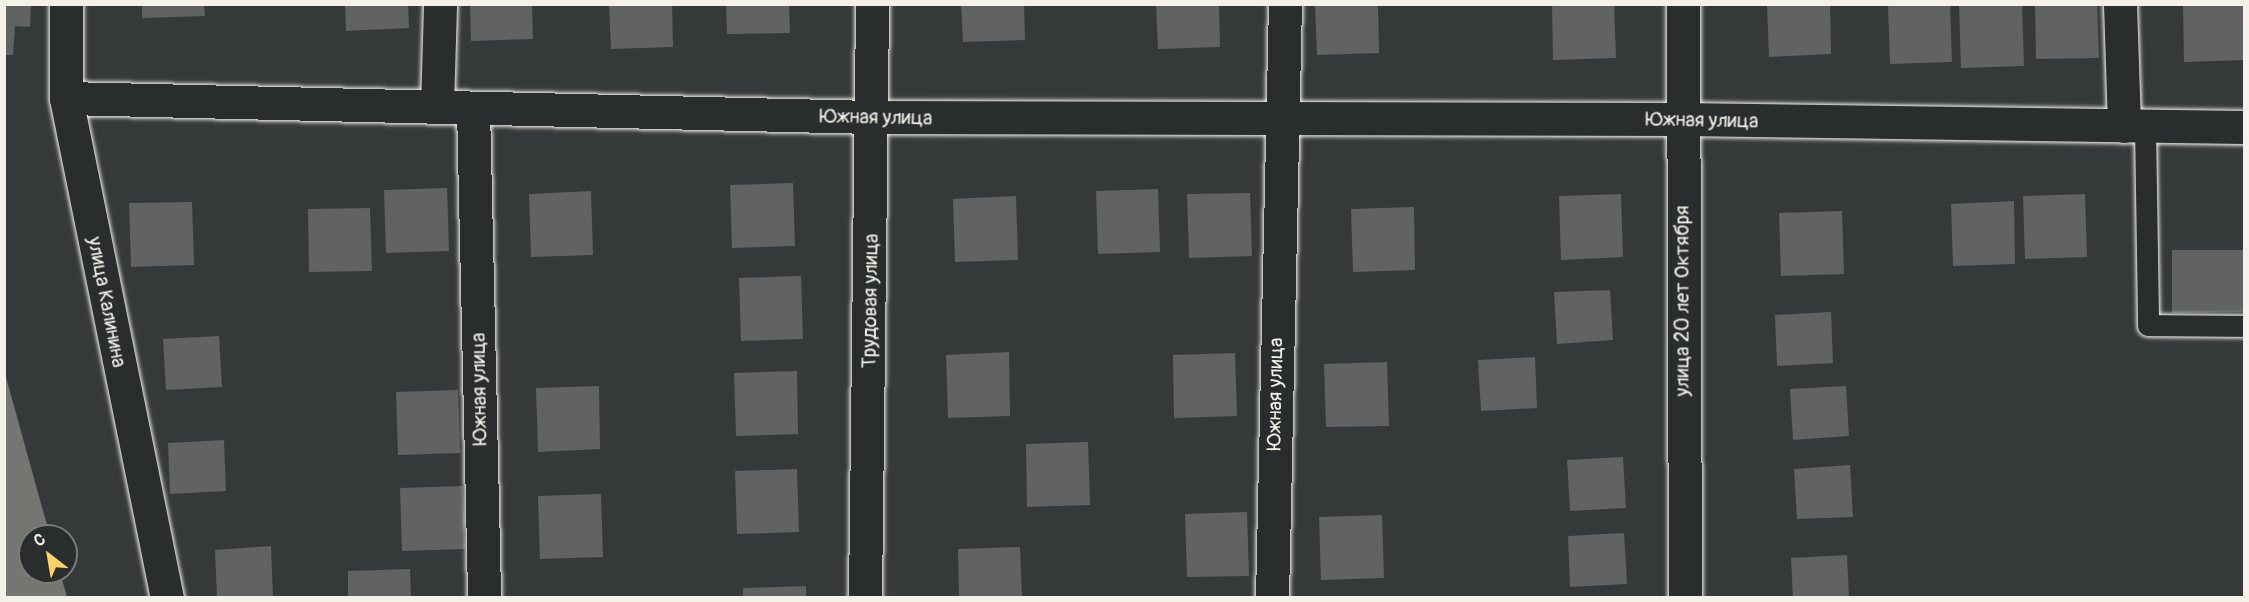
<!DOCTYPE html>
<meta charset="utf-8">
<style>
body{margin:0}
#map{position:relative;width:2249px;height:602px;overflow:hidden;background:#363939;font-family:Pangolin,sans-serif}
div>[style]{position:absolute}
.water>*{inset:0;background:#757572}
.building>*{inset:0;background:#616362}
.roads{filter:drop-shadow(0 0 2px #f4f1e8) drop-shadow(0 0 2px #f4f1e8)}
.service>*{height:21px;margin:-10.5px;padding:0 10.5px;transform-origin:10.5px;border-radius:10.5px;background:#2a2d2e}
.minor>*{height:33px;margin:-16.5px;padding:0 16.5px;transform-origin:16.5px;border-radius:16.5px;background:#2a2d2e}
.secondary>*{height:33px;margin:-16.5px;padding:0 16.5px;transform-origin:16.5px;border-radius:16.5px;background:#2a2d2e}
span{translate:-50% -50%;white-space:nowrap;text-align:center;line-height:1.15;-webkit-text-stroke:6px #2a2d2e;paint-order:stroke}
.street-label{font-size:20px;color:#f4f1e8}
.frame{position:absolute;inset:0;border:6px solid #f4f1e8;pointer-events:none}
.north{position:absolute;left:18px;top:524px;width:60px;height:60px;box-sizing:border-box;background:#2a2d2e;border:2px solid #7b7b78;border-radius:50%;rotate:329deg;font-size:16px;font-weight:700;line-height:24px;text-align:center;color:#f4f1e8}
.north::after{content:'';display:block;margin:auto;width:21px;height:27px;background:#ffd166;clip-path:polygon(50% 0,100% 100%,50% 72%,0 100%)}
</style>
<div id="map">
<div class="water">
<div style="clip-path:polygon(4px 370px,50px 536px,30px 536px,30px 572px,60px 572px,67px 597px,5px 597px)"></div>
</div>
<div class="building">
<div style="clip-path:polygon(4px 4px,31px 4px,30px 27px,15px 26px,13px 55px,4px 55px)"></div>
<div style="clip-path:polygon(142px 4px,204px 4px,205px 16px,142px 18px)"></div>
<div style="clip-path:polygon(345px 4px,408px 4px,409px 28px,346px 31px)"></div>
<div style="clip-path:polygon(470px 4px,532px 4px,533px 39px,471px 41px)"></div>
<div style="clip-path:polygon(609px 4px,672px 4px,673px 47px,611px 49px)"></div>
<div style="clip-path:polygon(726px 4px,789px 4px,790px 33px,727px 34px)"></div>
<div style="clip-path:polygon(961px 4px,1024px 4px,1025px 40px,963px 42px)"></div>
<div style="clip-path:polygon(1156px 4px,1219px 4px,1220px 47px,1158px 49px)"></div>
<div style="clip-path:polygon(1315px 4px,1378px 4px,1379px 53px,1317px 55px)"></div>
<div style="clip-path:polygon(1552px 4px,1614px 4px,1616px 58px,1553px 60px)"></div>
<div style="clip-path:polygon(1767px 4px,1830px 4px,1831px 54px,1769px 57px)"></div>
<div style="clip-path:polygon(1888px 4px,1950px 4px,1952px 62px,1890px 64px)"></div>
<div style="clip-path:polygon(2022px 4px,2024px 66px,1961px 68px,1959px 5px)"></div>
<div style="clip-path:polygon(2035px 4px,2097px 4px,2099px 58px,2036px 59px)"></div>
<div style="clip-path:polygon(2183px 4px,2244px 4px,2244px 60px,2184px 62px)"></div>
<div style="clip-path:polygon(793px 183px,795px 246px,732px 248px,730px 185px)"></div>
<div style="clip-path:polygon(447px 188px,449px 251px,386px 253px,384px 190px)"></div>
<div style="clip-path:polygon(1158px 189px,1160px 252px,1098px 254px,1096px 191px)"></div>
<div style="clip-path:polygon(591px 191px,593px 255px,531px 257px,529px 194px)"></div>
<div style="clip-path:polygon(1250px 193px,1252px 256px,1189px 258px,1187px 194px)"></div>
<div style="clip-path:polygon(1621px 194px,1623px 257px,1561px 260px,1559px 196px)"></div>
<div style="clip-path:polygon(2085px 194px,2087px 257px,2025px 259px,2023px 196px)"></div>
<div style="clip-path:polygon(1016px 196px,1018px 260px,955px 262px,953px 199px)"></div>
<div style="clip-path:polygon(2014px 201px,2015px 264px,1953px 266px,1951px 204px)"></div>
<div style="clip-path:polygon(192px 202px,194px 265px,131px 267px,129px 203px)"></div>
<div style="clip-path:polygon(1414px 207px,1415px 270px,1353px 272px,1351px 209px)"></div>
<div style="clip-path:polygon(370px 208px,372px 271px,309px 272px,308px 209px)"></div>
<div style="clip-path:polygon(1842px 211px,1844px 274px,1781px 276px,1779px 213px)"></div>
<div style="clip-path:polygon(2172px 250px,2244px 250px,2244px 312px,2172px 313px)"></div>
<div style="clip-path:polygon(801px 276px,803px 339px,741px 341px,739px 278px)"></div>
<div style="clip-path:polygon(1610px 290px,1613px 340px,1557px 344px,1554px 292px)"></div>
<div style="clip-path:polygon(1831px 312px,1833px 363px,1777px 366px,1775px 315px)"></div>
<div style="clip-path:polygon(219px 336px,222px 387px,166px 390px,163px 339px)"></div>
<div style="clip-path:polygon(1009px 352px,1010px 416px,948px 418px,946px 355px)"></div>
<div style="clip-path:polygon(1235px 353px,1237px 416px,1174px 418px,1173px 355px)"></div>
<div style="clip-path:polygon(1535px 357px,1537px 408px,1481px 411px,1478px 360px)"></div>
<div style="clip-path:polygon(1387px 362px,1389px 426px,1326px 427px,1324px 364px)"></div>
<div style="clip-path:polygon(797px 371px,798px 434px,736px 436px,734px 373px)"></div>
<div style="clip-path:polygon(599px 386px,600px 449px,538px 452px,536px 388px)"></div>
<div style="clip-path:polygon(1846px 386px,1849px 436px,1793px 440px,1790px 389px)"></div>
<div style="clip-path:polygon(458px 390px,460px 453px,398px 455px,396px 392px)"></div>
<div style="clip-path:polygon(224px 440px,226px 491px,170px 494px,168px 443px)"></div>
<div style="clip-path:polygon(1088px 442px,1090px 505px,1027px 507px,1026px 444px)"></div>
<div style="clip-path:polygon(1623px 457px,1626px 508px,1570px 511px,1567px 460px)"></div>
<div style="clip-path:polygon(1850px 465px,1853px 517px,1797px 519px,1794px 469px)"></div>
<div style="clip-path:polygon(797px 469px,799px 532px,737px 534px,735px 471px)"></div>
<div style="clip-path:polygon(463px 486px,465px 549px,402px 551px,400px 488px)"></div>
<div style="clip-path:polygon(601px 494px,603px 557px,540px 559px,538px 496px)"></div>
<div style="clip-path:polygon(1247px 512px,1249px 576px,1187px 577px,1185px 514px)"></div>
<div style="clip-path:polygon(1382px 515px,1384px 578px,1321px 580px,1319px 517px)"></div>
<div style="clip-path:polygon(1624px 533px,1627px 584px,1570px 587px,1568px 536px)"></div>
<div style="clip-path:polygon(271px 546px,273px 598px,217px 598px,215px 550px)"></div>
<div style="clip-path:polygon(1020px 547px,1022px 598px,959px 598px,958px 549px)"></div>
<div style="clip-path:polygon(1847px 555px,1849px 598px,1793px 598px,1791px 558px)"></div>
<div style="clip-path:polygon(410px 569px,411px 598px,348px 598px,348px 571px)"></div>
<div style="clip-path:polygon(806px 586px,806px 598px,743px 598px,743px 588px)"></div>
</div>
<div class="roads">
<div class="service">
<div style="left:2145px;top:126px;width:199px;rotate:89.1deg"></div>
<div style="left:2148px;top:325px;width:96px;rotate:0.6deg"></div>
</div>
<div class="minor">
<div style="left:66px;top:4px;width:94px;rotate:90deg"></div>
<div style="left:66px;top:98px;width:510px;rotate:78.58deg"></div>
<div style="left:2120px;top:4px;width:122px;rotate:88.1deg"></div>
<div style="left:66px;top:98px;width:807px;rotate:1.35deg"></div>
<div style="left:873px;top:117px;width:808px;rotate:0.14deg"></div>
<div style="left:1681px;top:119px;width:563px;rotate:0.81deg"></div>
<div style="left:437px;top:107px;width:103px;rotate:-88.3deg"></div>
<div style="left:473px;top:108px;width:490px;rotate:88.7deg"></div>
<div style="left:1272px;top:598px;width:594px;rotate:-88.75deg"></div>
</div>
<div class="secondary">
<div style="left:1683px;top:4px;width:594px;rotate:89.81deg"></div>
<div style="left:865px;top:598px;width:594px;rotate:-89.32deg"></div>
</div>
</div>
<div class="street-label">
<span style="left:876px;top:117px;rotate:1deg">Южная улица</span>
<span style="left:1702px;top:120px;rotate:1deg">Южная улица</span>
<span style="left:870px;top:301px;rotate:-89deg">Трудовая улица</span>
<span style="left:1682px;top:301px;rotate:-90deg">улица 20 лет Октября</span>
<span style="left:107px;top:302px;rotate:79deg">улица Калинина</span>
<span style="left:479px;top:389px;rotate:-91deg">Южная улица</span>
<span style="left:1275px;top:394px;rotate:-89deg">Южная улица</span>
</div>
<div class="frame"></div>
<div class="north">С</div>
</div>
